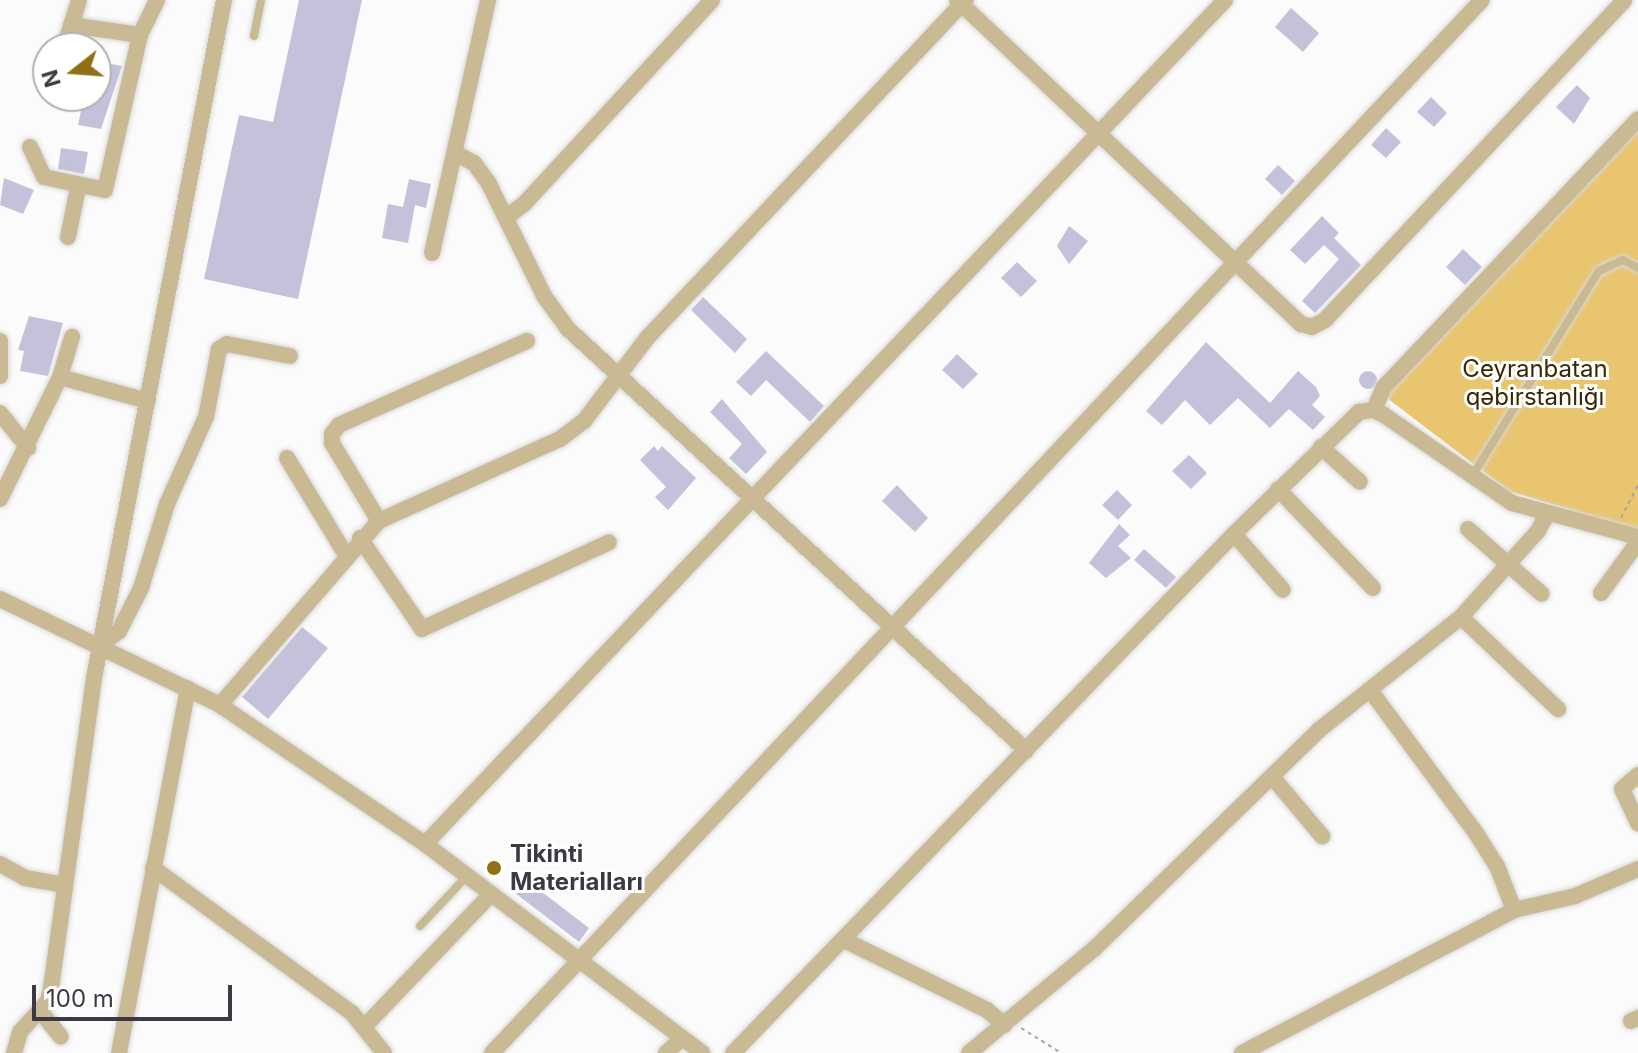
<!DOCTYPE html>
<meta charset="utf-8">
<style>
body{margin:0}
#map{position:relative;width:1638px;height:1053px;overflow:hidden;background:#fbfbfb;font-family:Inter,sans-serif}
div>[style]{position:absolute}
.green>*{inset:0;background:#e9c56f}
.building>*{inset:0;background:#c4c2da}
.round{border-radius:50%}
.path>*{height:2px;margin-top:-1px;transform-origin:0;background:repeating-linear-gradient(90deg,#a5a5a9 0 4px,transparent 0 8px)}
.roads{filter:drop-shadow(0 0 2px #d8d8da) drop-shadow(0 0 2px #d8d8da)}
.service>*{height:8px;margin:-4px;padding:0 4px;transform-origin:4px;border-radius:4px;background:#caba94}
.minor>*{height:16px;margin:-8px;padding:0 8px;transform-origin:8px;border-radius:8px;background:#caba94}
.dots>*{width:22px;height:22px;translate:-50% -50%;box-sizing:border-box;border:4px solid #fff;border-radius:50%}
span{translate:-50% -50%;white-space:nowrap;text-align:center;line-height:1.15;-webkit-text-stroke:6px #fff;paint-order:stroke}
.park-label{font-size:24px;color:#372800}
.poi-label{font-size:24px;color:#3b3a44;font-weight:700}
.left{translate:0 -50%;text-align:left}
.north{position:absolute;left:32px;top:32px;width:80px;height:80px;box-sizing:border-box;background:#fff;border:2px solid #b1b0b4;border-radius:50%;rotate:253deg;font-size:22px;font-weight:700;line-height:32px;text-align:center;color:#3b3a44}
.north::after{content:'';display:block;margin:auto;width:28px;height:36px;background:#907015;clip-path:polygon(50% 0,100% 100%,50% 72%,0 100%)}
.scale{position:absolute;left:32px;top:985px;width:200px;height:36px;box-sizing:border-box;border:4px solid #3b3a44;border-top:0;padding-left:10px;font-size:24px;line-height:28px;white-space:nowrap;color:#3b3a44;-webkit-text-stroke:6px #fff;paint-order:stroke}
</style>
<div id="map">
<div class="green">
<div style="clip-path:polygon(1638px 126px,1638px 528px,1633px 529px,1509px 491px,1383px 395px)"></div>
</div>
<div class="building">
<div style="clip-path:polygon(299px 0,362px 0,298px 299px,204px 279px,239px 115px,273px 122px)"></div>
<div style="clip-path:polygon(1291px 8px,1319px 33px,1303px 52px,1275px 27px)"></div>
<div style="clip-path:polygon(107px 63px,122px 66px,101px 129px,78px 125px,84px 96px,100px 96px)"></div>
<div style="clip-path:polygon(1577px 85px,1590px 98px,1574px 124px,1556px 107px)"></div>
<div style="clip-path:polygon(1431px 97px,1447px 113px,1434px 127px,1417px 112px)"></div>
<div style="clip-path:polygon(1386px 128px,1401px 142px,1386px 158px,1371px 145px)"></div>
<div style="clip-path:polygon(61px 148px,88px 152px,84px 174px,58px 169px)"></div>
<div style="clip-path:polygon(1278px 165px,1295px 181px,1282px 195px,1265px 179px)"></div>
<div style="clip-path:polygon(4px 178px,34px 190px,23px 214px,0 205px)"></div>
<div style="clip-path:polygon(409px 179px,431px 184px,426px 208px,415px 205px,408px 243px,382px 238px,388px 204px,403px 207px)"></div>
<div style="clip-path:polygon(1322px 216px,1339px 233px,1334px 238px,1361px 265px,1315px 313px,1302px 301px,1339px 259px,1324px 245px,1305px 264px,1290px 250px)"></div>
<div style="clip-path:polygon(1069px 226px,1088px 241px,1069px 264px,1057px 246px)"></div>
<div style="clip-path:polygon(1463px 249px,1482px 267px,1465px 285px,1446px 267px)"></div>
<div style="clip-path:polygon(1017px 262px,1037px 281px,1021px 297px,1001px 278px)"></div>
<div style="clip-path:polygon(703px 297px,747px 339px,735px 353px,691px 310px)"></div>
<div style="clip-path:polygon(29px 316px,63px 323px,48px 376px,20px 371px,24px 351px,18px 350px)"></div>
<div style="clip-path:polygon(1206px 342px,1270px 403px,1298px 371px,1316px 387px,1320px 396px,1312px 405px,1325px 417px,1313px 430px,1289px 409px,1270px 428px,1238px 398px,1210px 425px,1185px 400px,1162px 425px,1146px 411px)"></div>
<div style="clip-path:polygon(766px 351px,824px 406px,810px 422px,766px 380px,751px 396px,736px 382px)"></div>
<div style="clip-path:polygon(957px 354px,978px 374px,963px 389px,942px 370px)"></div>
<div class="round" style="left:1359px;top:371px;width:18px;height:18px"></div>
<div style="clip-path:polygon(722px 399px,767px 452px,746px 474px,729px 458px,742px 444px,710px 412px)"></div>
<div style="clip-path:polygon(654px 446px,658px 451px,662px 446px,696px 478px,668px 510px,655px 497px,666px 487px,640px 460px)"></div>
<div style="clip-path:polygon(1189px 455px,1207px 473px,1191px 489px,1172px 471px)"></div>
<div style="clip-path:polygon(897px 485px,928px 518px,915px 532px,882px 501px)"></div>
<div style="clip-path:polygon(1117px 490px,1132px 505px,1118px 520px,1102px 505px)"></div>
<div style="clip-path:polygon(1119px 524px,1130px 535px,1118px 546px,1131px 558px,1106px 578px,1089px 563px)"></div>
<div style="clip-path:polygon(1144px 549px,1176px 577px,1166px 588px,1134px 560px)"></div>
<div style="clip-path:polygon(302px 627px,328px 648px,268px 719px,242px 697px)"></div>
<div style="clip-path:polygon(525px 879px,589px 928px,579px 942px,515px 893px)"></div>
</div>
<div class="path">
<div style="left:1621px;top:518px;width:37px;rotate:-63deg"></div>
<div style="left:1021px;top:1028px;width:47px;rotate:32deg"></div>
</div>
<div class="roads">
<div class="service">
<div style="left:254px;top:36px;width:37px;rotate:-79deg"></div>
<div style="left:1471px;top:478px;width:243px;rotate:-58.3deg"></div>
<div style="left:1599px;top:271px;width:26px;rotate:-25deg"></div>
<div style="left:1623px;top:260px;width:17px;rotate:28deg"></div>
<div style="left:420px;top:926px;width:69px;rotate:-46.8deg"></div>
</div>
<div class="minor">
<div style="left:957px;top:0;width:473px;rotate:43.3deg"></div>
<div style="left:1301px;top:324px;width:11px;rotate:15deg"></div>
<div style="left:1312px;top:327px;width:15px;rotate:-28deg"></div>
<div style="left:1325px;top:320px;width:438px;rotate:-46.9deg"></div>
<div style="left:71px;top:25px;width:70px;rotate:8.2deg"></div>
<div style="left:140px;top:35px;width:39px;rotate:-64deg"></div>
<div style="left:64px;top:48px;width:50px;rotate:-72.6deg"></div>
<div style="left:30px;top:147px;width:33px;rotate:65deg"></div>
<div style="left:44px;top:177px;width:62px;rotate:12deg"></div>
<div style="left:105px;top:190px;width:159px;rotate:-77.3deg"></div>
<div style="left:455px;top:153px;width:21px;rotate:28deg"></div>
<div style="left:474px;top:163px;width:26px;rotate:54deg"></div>
<div style="left:489px;top:184px;width:125px;rotate:63.8deg"></div>
<div style="left:544px;top:296px;width:39px;rotate:54deg"></div>
<div style="left:567px;top:328px;width:624px;rotate:42.6deg"></div>
<div style="left:508px;top:216px;width:20px;rotate:-37deg"></div>
<div style="left:524px;top:204px;width:277px;rotate:-47.3deg"></div>
<div style="left:68px;top:237px;width:50px;rotate:-78.5deg"></div>
<div style="left:432px;top:253px;width:259px;rotate:-77.5deg"></div>
<div style="left:0;top:341px;width:35px;rotate:90deg"></div>
<div style="left:60px;top:377px;width:91px;rotate:15.3deg"></div>
<div style="left:1374px;top:410px;width:25px;rotate:-67deg"></div>
<div style="left:1384px;top:387px;width:369px;rotate:-46.5deg"></div>
<div style="left:0;top:413px;width:45px;rotate:51.3deg"></div>
<div style="left:1321px;top:447px;width:52px;rotate:41.9deg"></div>
<div style="left:287px;top:458px;width:114px;rotate:58.7deg"></div>
<div style="left:1278px;top:489px;width:137px;rotate:46.2deg"></div>
<div style="left:0;top:499px;width:136px;rotate:-63.8deg"></div>
<div style="left:60px;top:377px;width:42px;rotate:-73.3deg"></div>
<div style="left:379px;top:521px;width:91px;rotate:-121.1deg"></div>
<div style="left:332px;top:443px;width:9px;rotate:-90deg"></div>
<div style="left:332px;top:434px;width:11px;rotate:-52deg"></div>
<div style="left:339px;top:425px;width:206px;rotate:-24.1deg"></div>
<div style="left:1468px;top:529px;width:98px;rotate:41.3deg"></div>
<div style="left:1234px;top:534px;width:74px;rotate:48.8deg"></div>
<div style="left:360px;top:538px;width:110px;rotate:55.7deg"></div>
<div style="left:422px;top:629px;width:206px;rotate:-24.9deg"></div>
<div style="left:1601px;top:593px;width:63px;rotate:-54deg"></div>
<div style="left:0;top:599px;width:244px;rotate:25.7deg"></div>
<div style="left:220px;top:705px;width:248px;rotate:34.1deg"></div>
<div style="left:425px;top:844px;width:347px;rotate:37deg"></div>
<div style="left:1461px;top:617px;width:134px;rotate:43.5deg"></div>
<div style="left:101px;top:645px;width:23px;rotate:-38deg"></div>
<div style="left:119px;top:631px;width:48px;rotate:-62.9deg"></div>
<div style="left:141px;top:588px;width:88px;rotate:-72.8deg"></div>
<div style="left:167px;top:504px;width:95px;rotate:-65.9deg"></div>
<div style="left:206px;top:417px;width:69px;rotate:-79.2deg"></div>
<div style="left:219px;top:349px;width:9px;rotate:-32deg"></div>
<div style="left:227px;top:344px;width:64px;rotate:10.8deg"></div>
<div style="left:1370px;top:690px;width:178px;rotate:53.5deg"></div>
<div style="left:1476px;top:833px;width:39px;rotate:58deg"></div>
<div style="left:1497px;top:866px;width:47px;rotate:68.9deg"></div>
<div style="left:220px;top:705px;width:243px;rotate:-49.2deg"></div>
<div style="left:379px;top:521px;width:199px;rotate:-24.4deg"></div>
<div style="left:560px;top:439px;width:30px;rotate:-37deg"></div>
<div style="left:584px;top:421px;width:104px;rotate:-52.8deg"></div>
<div style="left:647px;top:338px;width:465px;rotate:-46.7deg"></div>
<div style="left:1638px;top:775px;width:21px;rotate:139deg"></div>
<div style="left:1622px;top:789px;width:38px;rotate:65deg"></div>
<div style="left:1274px;top:779px;width:75px;rotate:49.9deg"></div>
<div style="left:425px;top:844px;width:1163px;rotate:-46.53deg"></div>
<div style="left:0;top:864px;width:29px;rotate:29deg"></div>
<div style="left:25px;top:878px;width:40px;rotate:10deg"></div>
<div style="left:153px;top:868px;width:246px;rotate:36.1deg"></div>
<div style="left:352px;top:1013px;width:51px;rotate:51.3deg"></div>
<div style="left:844px;top:940px;width:159px;rotate:26.1deg"></div>
<div style="left:987px;top:1010px;width:23px;rotate:41deg"></div>
<div style="left:40px;top:1011px;width:33px;rotate:51deg"></div>
<div style="left:1631px;top:1021px;width:8px;rotate:-23deg"></div>
<div style="left:366px;top:1025px;width:181px;rotate:-46.3deg"></div>
<div style="left:14px;top:1053px;width:22px;rotate:-74deg"></div>
<div style="left:20px;top:1032px;width:42px;rotate:-47.9deg"></div>
<div style="left:48px;top:1001px;width:13px;rotate:-77deg"></div>
<div style="left:51px;top:988px;width:313px;rotate:-82.1deg"></div>
<div style="left:94px;top:678px;width:690px;rotate:-79.15deg"></div>
<div style="left:119px;top:1053px;width:371px;rotate:-79.3deg"></div>
<div style="left:492px;top:1053px;width:1445px;rotate:-46.77deg"></div>
<div style="left:666px;top:1053px;width:22px;rotate:-43deg"></div>
<div style="left:733px;top:1053px;width:721px;rotate:-46.01deg"></div>
<div style="left:1234px;top:534px;width:175px;rotate:-44.3deg"></div>
<div style="left:1359px;top:412px;width:15px;rotate:-8deg"></div>
<div style="left:1374px;top:410px;width:11px;rotate:27deg"></div>
<div style="left:1384px;top:415px;width:155px;rotate:34.5deg"></div>
<div style="left:1512px;top:503px;width:131px;rotate:15.1deg"></div>
<div style="left:969px;top:1053px;width:163px;rotate:-39.8deg"></div>
<div style="left:1094px;top:949px;width:314px;rotate:-44.2deg"></div>
<div style="left:1319px;top:730px;width:181px;rotate:-38.5deg"></div>
<div style="left:1461px;top:617px;width:115px;rotate:-48.2deg"></div>
<div style="left:1538px;top:531px;width:19px;rotate:-62deg"></div>
<div style="left:1242px;top:1053px;width:307px;rotate:-27.7deg"></div>
<div style="left:1514px;top:910px;width:63px;rotate:-12.9deg"></div>
<div style="left:1575px;top:896px;width:69px;rotate:-23.2deg"></div>
</div>
</div>
<div class="dots">
<div style="left:494px;top:868px;background:#907015"></div>
</div>
<div class="park-label">
<span style="left:1535px;top:383px">Ceyranbatan<br>qəbirstanlığı</span>
</div>
<div class="poi-label">
<span class="left" style="left:510px;top:868px">Tikinti<br>Materialları</span>
</div>
<div class="north">N</div>
<div class="scale">100 m</div>
</div>
